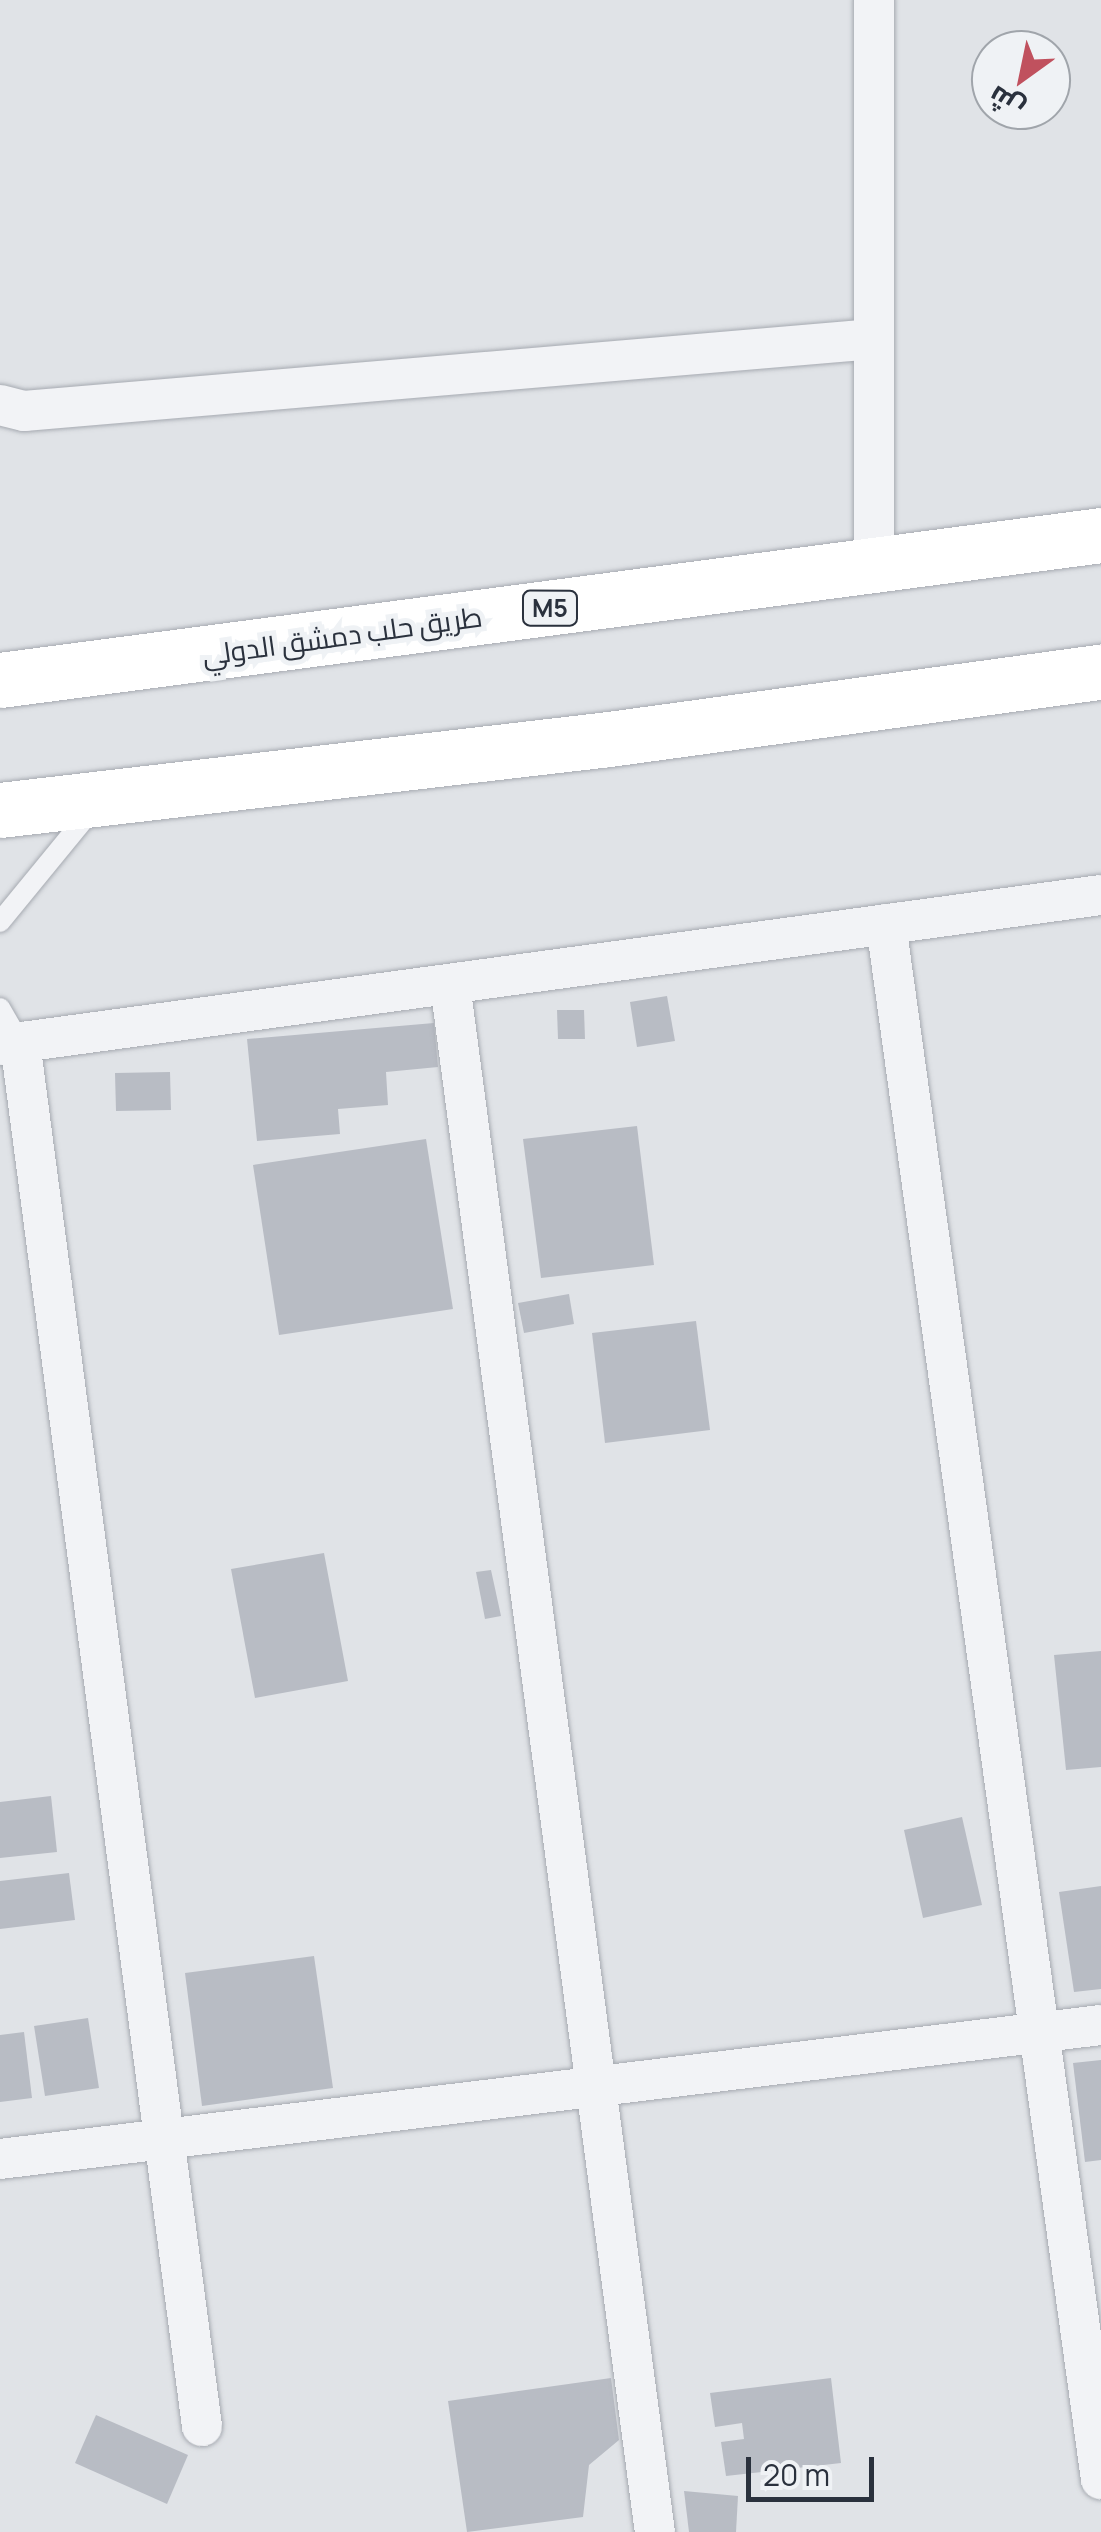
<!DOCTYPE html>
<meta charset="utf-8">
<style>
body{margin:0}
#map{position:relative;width:1101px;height:2532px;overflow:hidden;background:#e0e3e7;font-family:Manrope,Cairo,sans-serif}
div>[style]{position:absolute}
.building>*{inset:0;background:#b8bcc4}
.roads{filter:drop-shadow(0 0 2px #a6aab1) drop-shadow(0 0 2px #a6aab1)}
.service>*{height:20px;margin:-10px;padding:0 10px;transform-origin:10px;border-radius:10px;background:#f2f3f6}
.minor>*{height:40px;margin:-20px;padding:0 20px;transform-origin:20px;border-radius:20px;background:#f2f3f6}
.motorway>*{height:55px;margin:-27.5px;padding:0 27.5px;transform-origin:27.5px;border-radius:27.5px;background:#fff}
span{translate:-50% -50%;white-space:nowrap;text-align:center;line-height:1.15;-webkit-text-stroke:10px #eff2f5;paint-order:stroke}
.shield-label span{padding:2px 8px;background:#eff2f5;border:2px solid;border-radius:8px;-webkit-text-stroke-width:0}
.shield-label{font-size:25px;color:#2a313d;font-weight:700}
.street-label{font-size:28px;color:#2a313d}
.north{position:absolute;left:971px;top:30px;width:100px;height:100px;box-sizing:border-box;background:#eff2f5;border:2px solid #a0a5ab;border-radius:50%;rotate:213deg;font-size:28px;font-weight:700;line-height:40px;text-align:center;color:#2a313d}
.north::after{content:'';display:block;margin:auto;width:35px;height:45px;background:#c0515e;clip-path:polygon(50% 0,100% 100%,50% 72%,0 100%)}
.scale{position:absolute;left:746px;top:2457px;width:128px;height:45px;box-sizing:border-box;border:5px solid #2a313d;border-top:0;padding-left:12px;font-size:30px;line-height:35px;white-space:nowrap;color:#2a313d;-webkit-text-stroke:8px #eff2f5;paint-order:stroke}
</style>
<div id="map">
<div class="building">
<div style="clip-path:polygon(667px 996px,675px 1041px,637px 1047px,630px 1002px)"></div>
<div style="clip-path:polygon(557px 1010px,584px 1010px,585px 1039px,558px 1039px)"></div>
<div style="clip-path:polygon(434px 1023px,438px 1067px,386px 1072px,388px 1105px,338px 1109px,340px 1134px,257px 1141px,247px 1039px)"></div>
<div style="clip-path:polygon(170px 1072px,171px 1110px,116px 1111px,115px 1073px)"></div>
<div style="clip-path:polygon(637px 1126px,654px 1265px,541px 1278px,523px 1139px)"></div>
<div style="clip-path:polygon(426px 1139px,453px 1309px,279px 1335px,253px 1165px)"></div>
<div style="clip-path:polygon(569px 1294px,574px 1324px,524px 1333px,518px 1303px)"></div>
<div style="clip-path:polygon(696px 1321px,710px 1430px,605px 1443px,592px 1333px)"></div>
<div style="clip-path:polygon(324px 1553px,348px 1681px,255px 1698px,231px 1569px)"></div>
<div style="clip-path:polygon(491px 1570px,501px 1616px,485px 1619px,476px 1572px)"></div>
<div style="clip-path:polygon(1101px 1651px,1101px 1767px,1066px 1770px,1054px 1655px)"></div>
<div style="clip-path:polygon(51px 1796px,57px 1852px,0 1858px,0 1802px)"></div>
<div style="clip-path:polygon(962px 1817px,982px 1905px,923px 1918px,904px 1830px)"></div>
<div style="clip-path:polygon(69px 1873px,75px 1920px,0 1929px,0 1881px)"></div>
<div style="clip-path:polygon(1101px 1886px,1101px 1989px,1074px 1992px,1059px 1892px)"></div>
<div style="clip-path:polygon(314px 1956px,333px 2088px,202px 2106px,185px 1973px)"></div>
<div style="clip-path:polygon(88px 2018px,99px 2088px,45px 2096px,34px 2026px)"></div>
<div style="clip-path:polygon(24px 2032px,32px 2098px,0 2102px,0 2035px)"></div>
<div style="clip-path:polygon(1101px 2060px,1101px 2160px,1085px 2162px,1073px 2063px)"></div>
<div style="clip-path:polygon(611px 2378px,619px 2440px,589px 2465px,583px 2517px,467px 2532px,448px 2401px)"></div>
<div style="clip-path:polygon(831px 2378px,841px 2463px,726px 2476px,721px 2442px,744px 2439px,742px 2423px,715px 2427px,710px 2393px)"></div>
<div style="clip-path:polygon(96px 2415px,188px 2455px,167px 2504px,75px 2463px)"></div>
<div style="clip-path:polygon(684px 2491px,738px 2496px,736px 2532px,689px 2532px)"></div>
</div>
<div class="roads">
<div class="service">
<div style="left:0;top:922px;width:149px;rotate:-50.7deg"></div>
<div style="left:0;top:1008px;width:39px;rotate:60deg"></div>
</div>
<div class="minor">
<div style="left:0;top:405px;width:25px;rotate:14deg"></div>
<div style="left:24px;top:411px;width:853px;rotate:-4.84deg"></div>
<div style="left:874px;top:565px;width:565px;rotate:-90deg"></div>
<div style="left:886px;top:924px;width:1570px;rotate:82.13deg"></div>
<div style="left:450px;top:984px;width:1562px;rotate:82.46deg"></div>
<div style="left:20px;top:1042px;width:1396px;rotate:82.51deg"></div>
<div style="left:0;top:1045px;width:1111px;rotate:-7.76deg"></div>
<div style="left:0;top:2159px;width:1109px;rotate:-6.94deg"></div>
</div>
<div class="motorway">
<div style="left:0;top:680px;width:1111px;rotate:-7.5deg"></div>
<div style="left:0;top:810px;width:613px;rotate:-6.65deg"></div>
<div style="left:609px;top:739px;width:497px;rotate:-7.8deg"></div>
</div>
</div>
<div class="shield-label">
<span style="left:550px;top:608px">M5</span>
</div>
<div class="street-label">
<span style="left:342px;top:635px;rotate:-8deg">طريق حلب دمشق الدولي</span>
</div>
<div class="north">ش</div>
<div class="scale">20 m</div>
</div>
